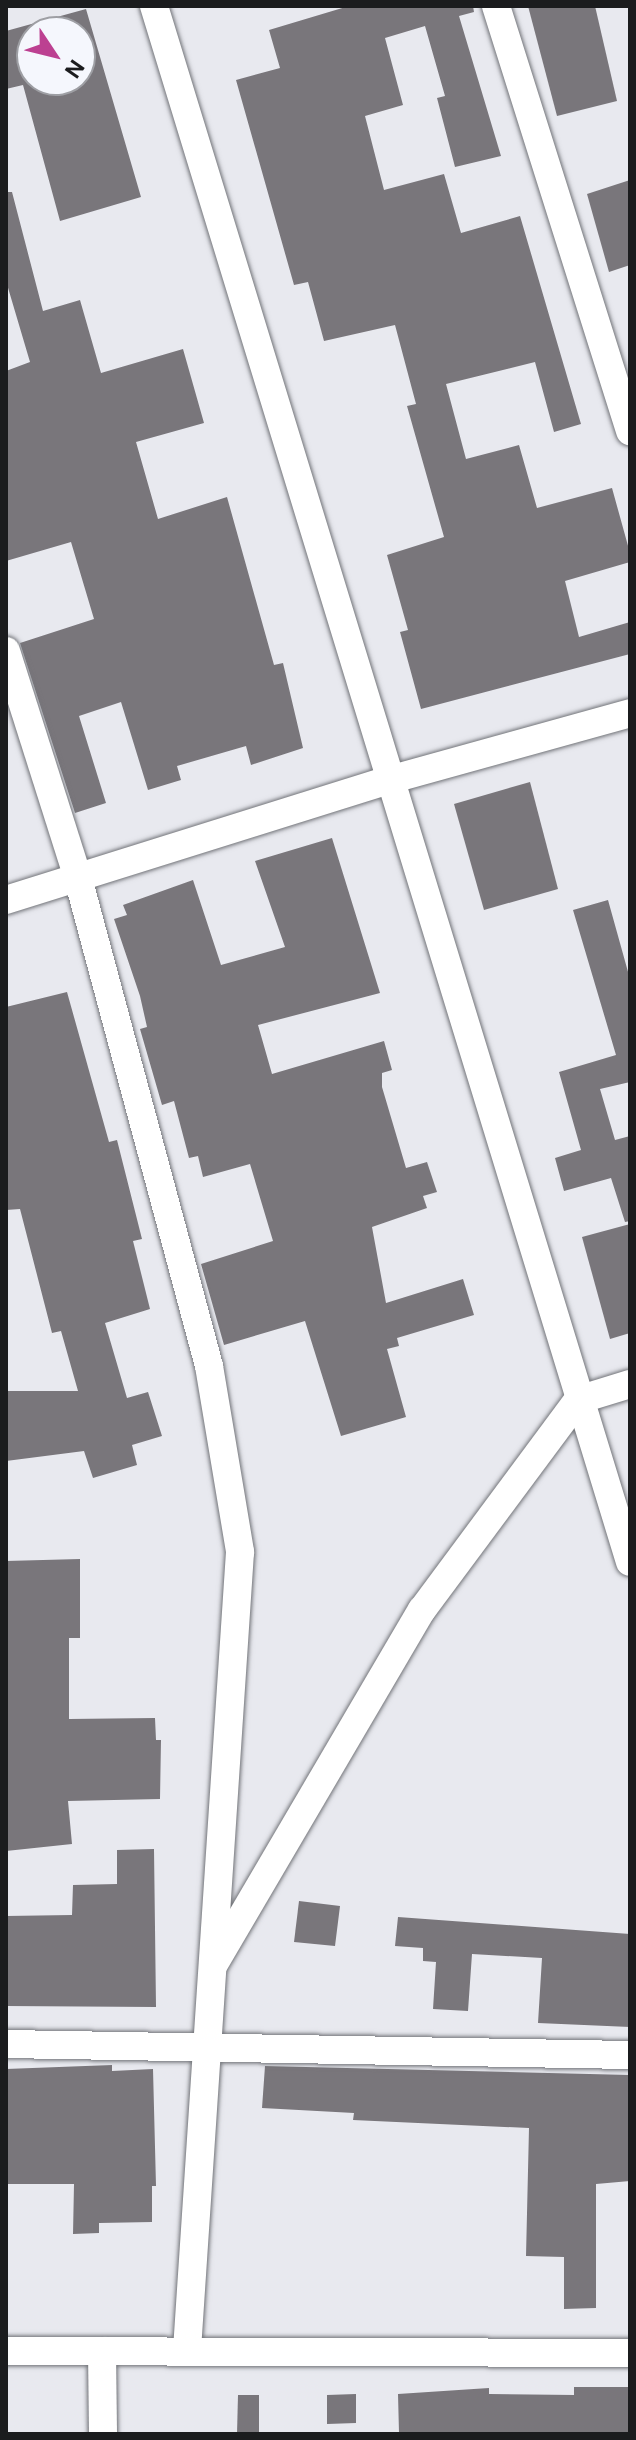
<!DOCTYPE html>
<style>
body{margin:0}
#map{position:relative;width:636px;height:2440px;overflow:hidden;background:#e8e9ef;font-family:"DM Sans",sans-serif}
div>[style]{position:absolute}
.building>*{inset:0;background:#79767b}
.roads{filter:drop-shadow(0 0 2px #727479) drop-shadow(0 0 2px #727479)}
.street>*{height:28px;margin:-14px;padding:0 14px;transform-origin:14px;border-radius:14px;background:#fff}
span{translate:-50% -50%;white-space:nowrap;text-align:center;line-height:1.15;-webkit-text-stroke:6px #f5f7fd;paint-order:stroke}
.frame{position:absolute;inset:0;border:8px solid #1b1c1e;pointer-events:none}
.north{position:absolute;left:16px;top:16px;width:80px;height:80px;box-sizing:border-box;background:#f5f7fd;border:2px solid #9e9fa4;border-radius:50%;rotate:125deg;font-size:22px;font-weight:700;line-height:32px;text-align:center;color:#1b1c1e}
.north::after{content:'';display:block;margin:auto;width:28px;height:36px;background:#bc4091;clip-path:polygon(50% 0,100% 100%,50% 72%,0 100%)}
</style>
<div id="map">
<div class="building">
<div style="clip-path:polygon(349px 6px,473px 6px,474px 12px,459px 16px,501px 156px,455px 167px,437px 98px,445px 96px,425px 26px,385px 38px,403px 105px,365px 116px,384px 190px,444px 174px,461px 233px,520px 216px,581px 424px,554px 432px,535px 362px,446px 384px,466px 459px,519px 445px,537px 508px,612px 488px,630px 553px,630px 562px,565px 581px,579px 637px,630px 622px,630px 654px,421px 709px,400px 632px,408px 630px,387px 555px,444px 537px,407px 406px,416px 404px,395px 325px,324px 341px,308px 282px,294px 285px,236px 80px,280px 68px,269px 30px)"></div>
<div style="clip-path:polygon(528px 6px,595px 6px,617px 101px,557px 116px)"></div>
<div style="clip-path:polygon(evenodd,86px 9px,141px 197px,60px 221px,23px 85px,6px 89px,6px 31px,86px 9px,32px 32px,80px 32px,80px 80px,32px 80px,32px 32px)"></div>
<div style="clip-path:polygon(630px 180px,630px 265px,609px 272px,587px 194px)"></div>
<div style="clip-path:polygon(6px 192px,12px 192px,43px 311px,80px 300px,101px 373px,183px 349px,204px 423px,136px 442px,158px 519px,227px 497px,274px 665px,283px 663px,303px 748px,251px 765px,246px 746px,177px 766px,181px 780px,148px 790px,121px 702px,79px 716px,106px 803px,75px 813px,20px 643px,94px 619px,71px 542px,6px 561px,6px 371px,30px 362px,6px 281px)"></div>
<div style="clip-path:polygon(530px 782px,558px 889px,484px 910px,454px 804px)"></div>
<div style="clip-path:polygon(332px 838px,380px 993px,258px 1025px,272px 1074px,384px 1041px,392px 1070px,382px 1073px,382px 1087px,406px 1168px,427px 1162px,437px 1192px,423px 1196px,427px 1208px,372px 1227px,386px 1303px,463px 1279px,474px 1315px,397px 1338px,399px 1346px,387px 1349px,406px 1417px,341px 1436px,305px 1321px,224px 1345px,201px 1264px,273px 1241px,250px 1164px,203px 1177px,198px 1156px,189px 1158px,174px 1101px,162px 1105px,140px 1029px,147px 1027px,140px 996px,114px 919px,127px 915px,123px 905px,193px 880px,221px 965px,285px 947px,255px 861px)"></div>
<div style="clip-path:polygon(608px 900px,630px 979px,630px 1082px,600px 1089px,615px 1140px,630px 1136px,630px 1221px,625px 1222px,611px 1178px,564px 1191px,555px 1158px,581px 1150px,559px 1072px,616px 1055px,573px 910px)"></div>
<div style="clip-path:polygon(67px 992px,109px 1142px,117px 1140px,142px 1239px,133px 1241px,150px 1309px,105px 1323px,127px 1398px,148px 1392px,162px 1436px,132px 1445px,137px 1465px,93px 1478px,84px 1451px,6px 1461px,6px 1391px,78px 1391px,61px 1331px,52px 1333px,20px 1209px,6px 1210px,6px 1007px)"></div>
<div style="clip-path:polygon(630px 1224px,630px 1333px,610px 1339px,582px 1237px)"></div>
<div style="clip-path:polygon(80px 1559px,80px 1638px,69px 1638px,69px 1719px,155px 1718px,156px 1740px,161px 1740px,160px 1799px,68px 1801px,72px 1844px,6px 1851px,6px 1561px)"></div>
<div style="clip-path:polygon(154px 1849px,156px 2007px,6px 2006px,6px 1916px,72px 1915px,73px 1885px,117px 1884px,117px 1850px)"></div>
<div style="clip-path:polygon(299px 1901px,340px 1906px,335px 1946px,294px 1942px)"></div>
<div style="clip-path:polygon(398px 1917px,630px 1934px,630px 2027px,538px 2023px,542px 1958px,472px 1954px,468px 2011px,433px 2009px,436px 1962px,423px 1961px,423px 1948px,395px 1946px)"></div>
<div style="clip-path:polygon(112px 2065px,112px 2071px,153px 2069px,156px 2186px,152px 2186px,152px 2222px,99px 2223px,99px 2233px,73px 2234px,74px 2184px,6px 2184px,6px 2069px)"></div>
<div style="clip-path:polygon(265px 2066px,630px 2075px,630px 2181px,596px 2184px,596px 2308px,564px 2309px,564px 2257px,526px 2256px,529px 2128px,353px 2120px,354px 2113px,262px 2108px)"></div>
<div style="clip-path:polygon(574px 2387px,630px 2387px,630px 2434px,399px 2433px,398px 2394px,489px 2388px,489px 2394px,574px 2395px)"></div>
<div style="clip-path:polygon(356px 2394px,356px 2423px,327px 2424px,327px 2395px)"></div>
<div style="clip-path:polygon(238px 2395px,259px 2395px,259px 2434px,237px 2434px)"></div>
</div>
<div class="roads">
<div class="street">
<div style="left:154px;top:6px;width:1627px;rotate:72.99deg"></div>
<div style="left:496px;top:6px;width:446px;rotate:72.5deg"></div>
<div style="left:6px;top:651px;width:238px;rotate:72.4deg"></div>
<div style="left:78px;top:878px;width:505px;rotate:74.97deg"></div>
<div style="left:209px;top:1366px;width:189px;rotate:80.5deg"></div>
<div style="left:240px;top:1552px;width:801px;rotate:93.8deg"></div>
<div style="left:6px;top:900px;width:401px;rotate:-17.4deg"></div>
<div style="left:389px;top:780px;width:250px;rotate:-15.5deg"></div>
<div style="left:214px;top:1964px;width:411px;rotate:-59.6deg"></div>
<div style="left:422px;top:1610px;width:262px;rotate:-53.4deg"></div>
<div style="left:578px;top:1400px;width:54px;rotate:-17.1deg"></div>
<div style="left:6px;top:2044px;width:624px;rotate:1.01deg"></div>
<div style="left:6px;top:2351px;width:624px;rotate:0.18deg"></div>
<div style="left:102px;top:2351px;width:83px;rotate:89.3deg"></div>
</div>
</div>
<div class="frame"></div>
<div class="north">N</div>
</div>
